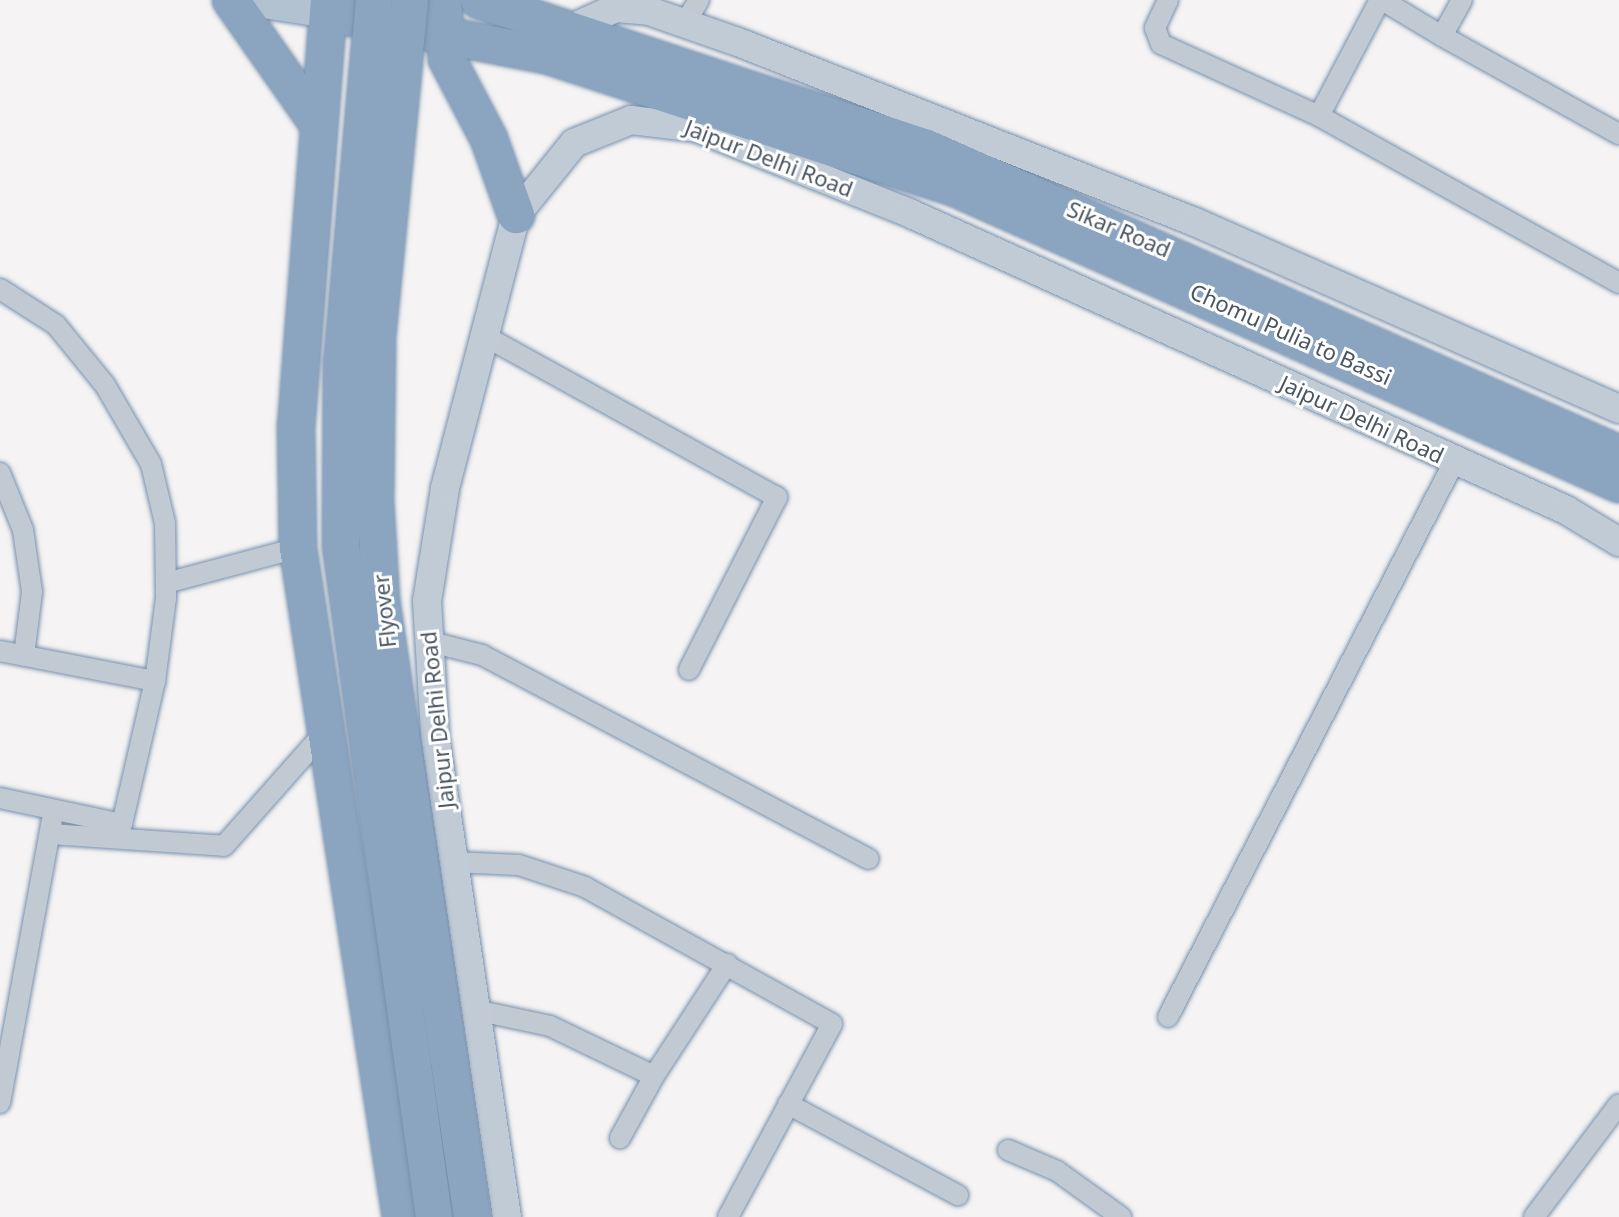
<!DOCTYPE html>
<style>
body{margin:0}
#map{position:relative;width:1619px;height:1217px;overflow:hidden;background:#f5f3f3;font-family:"Noto Sans",sans-serif}
div>[style]{position:absolute}
.roads{filter:drop-shadow(0 0 2px #7690ad) drop-shadow(0 0 2px #7690ad)}
.street>*{height:20px;margin:-10px;padding:0 10px;transform-origin:10px;border-radius:10px;background:#c1cad2}
.secondary>*{height:28px;margin:-14px;padding:0 14px;transform-origin:14px;border-radius:14px;background:#c1cbd6}
.primary>*{height:30px;margin:-15px;padding:0 15px;transform-origin:15px;border-radius:15px;background:#b3c2d1}
.highway>*{height:36px;margin:-18px;padding:0 18px;transform-origin:18px;border-radius:18px;background:#8ba5c1}
.bridges{filter:drop-shadow(0 0 2px #7690ad) drop-shadow(0 0 2px #7690ad)}
.highway-bridge>*{height:36px;margin:-18px;padding:0 18px;transform-origin:18px;border-radius:18px;background:#8ba5c1}
span{translate:-50% -50%;white-space:nowrap;text-align:center;line-height:1.15;-webkit-text-stroke:6px #fff;paint-order:stroke}
.street-label{font-size:22px;color:#4a5661}
</style>
<div id="map">
<div class="roads">
<div class="street">
<div style="left:1168px;top:0;width:31px;rotate:115deg"></div>
<div style="left:1155px;top:28px;width:17px;rotate:69deg"></div>
<div style="left:1161px;top:44px;width:174px;rotate:24.5deg"></div>
<div style="left:1319px;top:116px;width:131px;rotate:-62.3deg"></div>
<div style="left:1382px;top:0;width:70px;rotate:31deg"></div>
<div style="left:1442px;top:36px;width:41px;rotate:-60.9deg"></div>
<div style="left:685px;top:23px;width:27px;rotate:-59deg"></div>
<div style="left:1442px;top:36px;width:202px;rotate:29deg"></div>
<div style="left:1319px;top:116px;width:343px;rotate:29.1deg"></div>
<div style="left:0;top:289px;width:67px;rotate:32.7deg"></div>
<div style="left:56px;top:325px;width:77px;rotate:50.8deg"></div>
<div style="left:105px;top:385px;width:91px;rotate:59.8deg"></div>
<div style="left:151px;top:464px;width:61px;rotate:76.7deg"></div>
<div style="left:165px;top:523px;width:75px;rotate:89.2deg"></div>
<div style="left:166px;top:598px;width:84px;rotate:97.5deg"></div>
<div style="left:483px;top:335px;width:336px;rotate:28.9deg"></div>
<div style="left:777px;top:497px;width:194px;rotate:117deg"></div>
<div style="left:0;top:473px;width:61px;rotate:68deg"></div>
<div style="left:23px;top:530px;width:63px;rotate:81.7deg"></div>
<div style="left:32px;top:592px;width:64px;rotate:97.2deg"></div>
<div style="left:166px;top:583px;width:137px;rotate:-14.9deg"></div>
<div style="left:427px;top:641px;width:57px;rotate:14.3deg"></div>
<div style="left:482px;top:655px;width:437px;rotate:27.8deg"></div>
<div style="left:0;top:651px;width:158px;rotate:11deg"></div>
<div style="left:155px;top:681px;width:147px;rotate:103deg"></div>
<div style="left:122px;top:824px;width:125px;rotate:-168deg"></div>
<div style="left:50px;top:834px;width:174px;rotate:3.9deg"></div>
<div style="left:224px;top:846px;width:149px;rotate:-48.5deg"></div>
<div style="left:453px;top:862px;width:66px;rotate:2.6deg"></div>
<div style="left:519px;top:865px;width:70px;rotate:18.4deg"></div>
<div style="left:585px;top:887px;width:282px;rotate:29deg"></div>
<div style="left:832px;top:1024px;width:219px;rotate:118.3deg"></div>
<div style="left:475px;top:1010px;width:77px;rotate:12deg"></div>
<div style="left:550px;top:1026px;width:115px;rotate:25.7deg"></div>
<div style="left:654px;top:1076px;width:71px;rotate:118.7deg"></div>
<div style="left:1168px;top:1017px;width:624px;rotate:-62.74deg"></div>
<div style="left:654px;top:1076px;width:134px;rotate:-56.9deg"></div>
<div style="left:0;top:1103px;width:287px;rotate:-79.6deg"></div>
<div style="left:788px;top:1104px;width:193px;rotate:28.2deg"></div>
<div style="left:1008px;top:1150px;width:53px;rotate:23.2deg"></div>
<div style="left:1057px;top:1171px;width:79px;rotate:35.7deg"></div>
<div style="left:1534px;top:1217px;width:141px;rotate:-53deg"></div>
</div>
<div class="secondary">
<div style="left:574px;top:27px;width:46px;rotate:-24.3deg"></div>
<div style="left:616px;top:8px;width:33px;rotate:5deg"></div>
<div style="left:649px;top:11px;width:94px;rotate:19.2deg"></div>
<div style="left:738px;top:42px;width:491px;rotate:21.5deg"></div>
<div style="left:1195px;top:222px;width:463px;rotate:23.8deg"></div>
<div style="left:507px;top:1217px;width:487px;rotate:-98.5deg"></div>
<div style="left:435px;top:735px;width:134px;rotate:-93.4deg"></div>
<div style="left:427px;top:601px;width:114px;rotate:-80.9deg"></div>
<div style="left:445px;top:488px;width:282px;rotate:-75.4deg"></div>
<div style="left:516px;top:215px;width:92px;rotate:-51.1deg"></div>
<div style="left:574px;top:143px;width:61px;rotate:-22deg"></div>
<div style="left:631px;top:120px;width:66px;rotate:6.9deg"></div>
<div style="left:697px;top:128px;width:226px;rotate:21.8deg"></div>
<div style="left:907px;top:212px;width:723px;rotate:24.33deg"></div>
<div style="left:1566px;top:510px;width:62px;rotate:31.1deg"></div>
</div>
<div class="primary">
<div style="left:244px;top:0;width:85px;rotate:8.8deg"></div>
</div>
<div class="highway">
<div style="left:231px;top:0;width:148px;rotate:54.9deg"></div>
<div style="left:329px;top:0;width:427px;rotate:94.4deg"></div>
<div style="left:296px;top:426px;width:122px;rotate:89.1deg"></div>
<div style="left:298px;top:548px;width:677px;rotate:81.25deg"></div>
<div style="left:443px;top:0;width:59px;rotate:86.1deg"></div>
<div style="left:447px;top:59px;width:90px;rotate:62.3deg"></div>
<div style="left:489px;top:139px;width:81px;rotate:70.4deg"></div>
<div style="left:479px;top:0;width:472px;rotate:18.3deg"></div>
<div style="left:927px;top:148px;width:757px;rotate:23.85deg"></div>
<div style="left:328px;top:13px;width:222px;rotate:10.9deg"></div>
<div style="left:546px;top:55px;width:428px;rotate:18deg"></div>
<div style="left:953px;top:187px;width:729px;rotate:24.03deg"></div>
</div>
</div>
<div class="bridges">
<div class="highway-bridge">
<div style="left:374px;top:0;width:364px;rotate:95deg"></div>
<div style="left:342px;top:363px;width:183px;rotate:90.3deg"></div>
<div style="left:341px;top:546px;width:677px;rotate:82.11deg"></div>
<div style="left:410px;top:0;width:338px;rotate:95.6deg"></div>
<div style="left:377px;top:336px;width:166px;rotate:90.7deg"></div>
<div style="left:375px;top:502px;width:98px;rotate:86.5deg"></div>
<div style="left:381px;top:600px;width:624px;rotate:81.61deg"></div>
</div>
</div>
<div class="street-label">
<span style="left:769px;top:158px;rotate:21deg">Jaipur Delhi Road</span>
<span style="left:1119px;top:229px;rotate:23deg">Sikar Road</span>
<span style="left:1291px;top:334px;rotate:24deg">Chomu Pulia to Bassi</span>
<span style="left:1362px;top:419px;rotate:25deg">Jaipur Delhi Road</span>
<span style="left:384px;top:611px;rotate:-96deg">Flyover</span>
<span style="left:437px;top:720px;rotate:-96deg">Jaipur Delhi Road</span>
</div>
</div>
